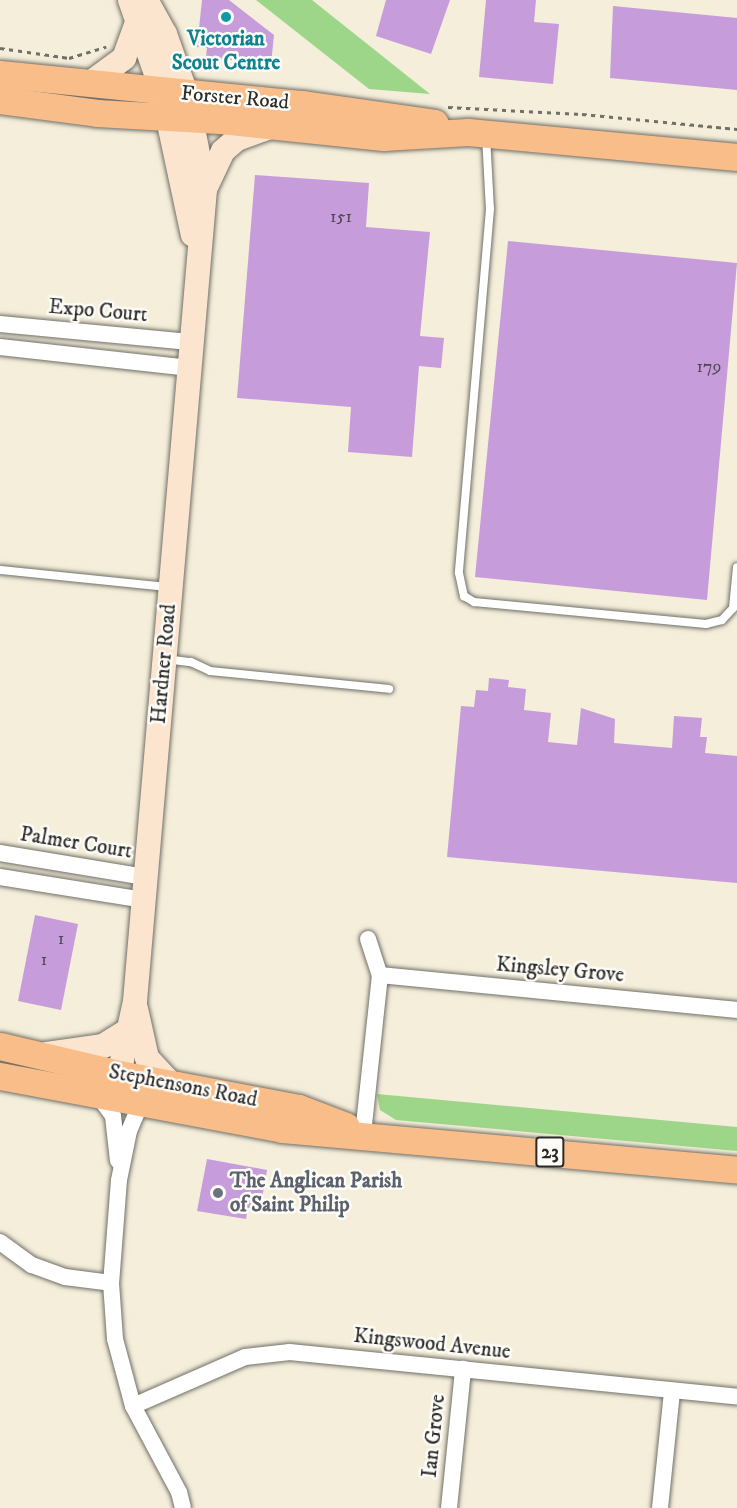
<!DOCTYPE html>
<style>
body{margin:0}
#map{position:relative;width:737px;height:1508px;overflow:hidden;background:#f4eeda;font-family:"IM FELL DW Pica",serif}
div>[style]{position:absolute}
.green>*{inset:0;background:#9ed689}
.building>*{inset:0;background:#c79cdb}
.path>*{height:3px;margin-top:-1.5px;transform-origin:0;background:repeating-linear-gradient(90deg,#716f68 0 4.5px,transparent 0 9px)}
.roads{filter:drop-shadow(0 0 2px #716f68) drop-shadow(0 0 2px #716f68)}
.lane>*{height:8px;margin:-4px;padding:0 4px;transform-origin:4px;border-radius:4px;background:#fff}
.street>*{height:16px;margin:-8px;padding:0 8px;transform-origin:8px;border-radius:8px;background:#fff}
.secondary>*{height:24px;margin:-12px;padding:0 12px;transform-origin:12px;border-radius:12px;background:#fce5cf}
.primary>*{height:27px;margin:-13.5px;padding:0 13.5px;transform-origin:13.5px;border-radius:13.5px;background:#f8bd88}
.dots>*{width:16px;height:16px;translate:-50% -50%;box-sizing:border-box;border:3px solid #fdfcf7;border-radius:50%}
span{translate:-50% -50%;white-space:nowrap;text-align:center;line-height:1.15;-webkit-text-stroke:5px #fdfcf7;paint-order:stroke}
.number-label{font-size:18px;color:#524757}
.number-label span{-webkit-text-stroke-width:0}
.shield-label span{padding:2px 4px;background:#fdfcf7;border:2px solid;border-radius:4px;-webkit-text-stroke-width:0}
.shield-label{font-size:20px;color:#2b2b2b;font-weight:700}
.culture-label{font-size:21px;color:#0d838f;font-weight:700}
.street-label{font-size:21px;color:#2b2b2b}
.worship-label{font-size:21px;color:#5b616d;font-weight:700}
.left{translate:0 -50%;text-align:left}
</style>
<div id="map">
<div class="green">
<div style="clip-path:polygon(256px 0,312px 0,430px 94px,369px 89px)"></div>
<div style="clip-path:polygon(377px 1094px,737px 1127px,737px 1151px,396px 1120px,380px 1110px)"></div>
</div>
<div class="building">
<div style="clip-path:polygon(202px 0,229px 0,274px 35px,271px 64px,206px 57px,207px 48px,197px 47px)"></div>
<div style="clip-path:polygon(386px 0,450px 0,431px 54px,376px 36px)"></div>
<div style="clip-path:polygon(486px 0,536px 0,534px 22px,559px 24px,553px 84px,479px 77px)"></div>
<div style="clip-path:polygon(613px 6px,737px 18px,737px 90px,610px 78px)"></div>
<div style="clip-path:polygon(255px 175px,369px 183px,366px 227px,430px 232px,420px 336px,444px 338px,441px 368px,419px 366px,412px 457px,348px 452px,351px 407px,237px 398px)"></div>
<div style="clip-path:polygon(508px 241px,737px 263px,707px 600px,475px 577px)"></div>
<div style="clip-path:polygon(489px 678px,509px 680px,508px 687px,526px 689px,524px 710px,551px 713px,548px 742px,577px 745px,581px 708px,615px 719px,614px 743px,672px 748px,674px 716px,702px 718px,700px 737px,707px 737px,705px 753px,737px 756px,737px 883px,447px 857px,461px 706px,474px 707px,476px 690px,488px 691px)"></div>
<div style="clip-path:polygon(35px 915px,78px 924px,61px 1010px,18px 1001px)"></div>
<div style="clip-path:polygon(207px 1159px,267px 1170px,260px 1210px,248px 1208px,246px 1219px,197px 1211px)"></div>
</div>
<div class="path">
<div style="left:0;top:48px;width:70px;rotate:8.2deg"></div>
<div style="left:69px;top:58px;width:39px;rotate:-17deg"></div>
<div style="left:448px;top:107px;width:134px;rotate:3deg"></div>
<div style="left:582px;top:114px;width:156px;rotate:5.5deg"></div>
</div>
<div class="roads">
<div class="lane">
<div style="left:486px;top:136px;width:73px;rotate:86.9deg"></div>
<div style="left:490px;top:209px;width:365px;rotate:94.9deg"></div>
<div style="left:459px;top:573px;width:24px;rotate:78deg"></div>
<div style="left:464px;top:596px;width:12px;rotate:31deg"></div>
<div style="left:474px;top:602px;width:233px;rotate:5.4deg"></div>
<div style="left:706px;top:624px;width:16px;rotate:-14deg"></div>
<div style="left:722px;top:620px;width:16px;rotate:-47deg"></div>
<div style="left:733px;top:608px;width:41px;rotate:-84.4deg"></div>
<div style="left:0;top:570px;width:169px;rotate:5.8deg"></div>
<div style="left:165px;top:659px;width:26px;rotate:7deg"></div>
<div style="left:191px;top:662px;width:21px;rotate:25deg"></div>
<div style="left:210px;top:671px;width:180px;rotate:5.7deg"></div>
</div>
<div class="street">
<div style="left:0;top:324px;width:193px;rotate:5.4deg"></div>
<div style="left:0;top:347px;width:191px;rotate:6.3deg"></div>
<div style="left:0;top:853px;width:147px;rotate:9.4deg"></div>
<div style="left:0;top:877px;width:145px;rotate:9.1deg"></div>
<div style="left:368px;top:939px;width:38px;rotate:72deg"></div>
<div style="left:100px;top:1098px;width:22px;rotate:54deg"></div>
<div style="left:113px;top:1116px;width:45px;rotate:83.7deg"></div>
<div style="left:140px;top:1105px;width:28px;rotate:113deg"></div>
<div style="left:129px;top:1131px;width:50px;rotate:101.5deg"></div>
<div style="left:119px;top:1180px;width:103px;rotate:94.4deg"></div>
<div style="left:111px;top:1283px;width:56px;rotate:85.9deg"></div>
<div style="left:115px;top:1339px;width:69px;rotate:75deg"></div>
<div style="left:133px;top:1406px;width:98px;rotate:61.9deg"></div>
<div style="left:179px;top:1492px;width:16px;rotate:76deg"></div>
<div style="left:363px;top:1134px;width:160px;rotate:-83.9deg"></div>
<div style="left:380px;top:975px;width:359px;rotate:5.6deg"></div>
<div style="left:0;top:1242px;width:39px;rotate:36deg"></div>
<div style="left:32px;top:1265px;width:35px;rotate:20deg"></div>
<div style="left:65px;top:1277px;width:46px;rotate:7.4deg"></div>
<div style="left:133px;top:1406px;width:122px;rotate:-23.6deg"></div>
<div style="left:245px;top:1357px;width:45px;rotate:-6.3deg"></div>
<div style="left:290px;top:1352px;width:449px;rotate:5.7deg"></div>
<div style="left:449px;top:1508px;width:140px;rotate:-84.2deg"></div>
<div style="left:660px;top:1508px;width:118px;rotate:-84.1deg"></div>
</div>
<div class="secondary">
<div style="left:130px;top:0;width:96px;rotate:70.6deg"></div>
<div style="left:162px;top:91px;width:147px;rotate:77.9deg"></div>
<div style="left:89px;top:84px;width:44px;rotate:-36.6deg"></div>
<div style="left:124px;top:58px;width:37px;rotate:-70deg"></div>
<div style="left:205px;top:189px;width:42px;rotate:-64.7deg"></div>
<div style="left:223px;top:151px;width:18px;rotate:-41deg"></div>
<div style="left:237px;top:139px;width:38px;rotate:-20deg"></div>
<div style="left:136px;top:1009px;width:50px;rotate:77.3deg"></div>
<div style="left:147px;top:1058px;width:35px;rotate:47deg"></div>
<div style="left:47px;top:1054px;width:57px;rotate:-8.1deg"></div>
<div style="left:103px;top:1046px;width:26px;rotate:-32deg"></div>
<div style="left:119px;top:1074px;width:75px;rotate:-77.6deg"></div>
<div style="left:135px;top:1001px;width:815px;rotate:-85.07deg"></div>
<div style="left:205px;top:189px;width:98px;rotate:-101.2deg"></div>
<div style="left:186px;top:93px;width:63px;rotate:-109.6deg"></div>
<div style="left:165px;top:34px;width:39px;rotate:-119deg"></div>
</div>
<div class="primary">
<div style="left:0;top:74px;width:304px;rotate:5.7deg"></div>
<div style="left:303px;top:104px;width:133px;rotate:8.2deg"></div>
<div style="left:0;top:100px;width:98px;rotate:7.6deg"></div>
<div style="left:97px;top:113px;width:123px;rotate:3.3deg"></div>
<div style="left:220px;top:120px;width:164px;rotate:6deg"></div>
<div style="left:383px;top:137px;width:85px;rotate:-3.4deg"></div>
<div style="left:468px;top:132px;width:270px;rotate:5.3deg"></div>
<div style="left:0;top:1046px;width:122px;rotate:13.2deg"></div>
<div style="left:119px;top:1074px;width:183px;rotate:10.7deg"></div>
<div style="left:299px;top:1108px;width:50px;rotate:21deg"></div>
<div style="left:0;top:1076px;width:287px;rotate:10.6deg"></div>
<div style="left:282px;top:1129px;width:457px;rotate:5.1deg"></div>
</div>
</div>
<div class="dots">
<div style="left:226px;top:17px;background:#0f9aa8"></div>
<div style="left:218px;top:1193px;background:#6b7280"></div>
</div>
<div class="number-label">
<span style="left:341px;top:217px">151</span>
<span style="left:709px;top:367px">179</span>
<span style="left:61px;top:939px">1</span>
<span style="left:44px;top:960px">1</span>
</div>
<div class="shield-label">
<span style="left:550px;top:1152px">23</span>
</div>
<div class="culture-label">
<span style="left:226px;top:51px">Victorian<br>Scout Centre</span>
</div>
<div class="street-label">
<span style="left:235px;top:98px;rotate:5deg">Forster Road</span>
<span style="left:98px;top:311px;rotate:5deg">Expo Court</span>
<span style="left:164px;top:664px;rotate:-85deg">Hardner Road</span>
<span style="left:76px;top:843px;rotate:9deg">Palmer Court</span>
<span style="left:560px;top:970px;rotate:5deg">Kingsley Grove</span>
<span style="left:183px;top:1086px;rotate:11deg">Stephensons Road</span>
<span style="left:432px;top:1344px;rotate:6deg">Kingswood Avenue</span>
<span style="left:434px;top:1436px;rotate:-84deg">Ian Grove</span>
</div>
<div class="worship-label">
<span class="left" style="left:230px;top:1193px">The Anglican Parish<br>of Saint Philip</span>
</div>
</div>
